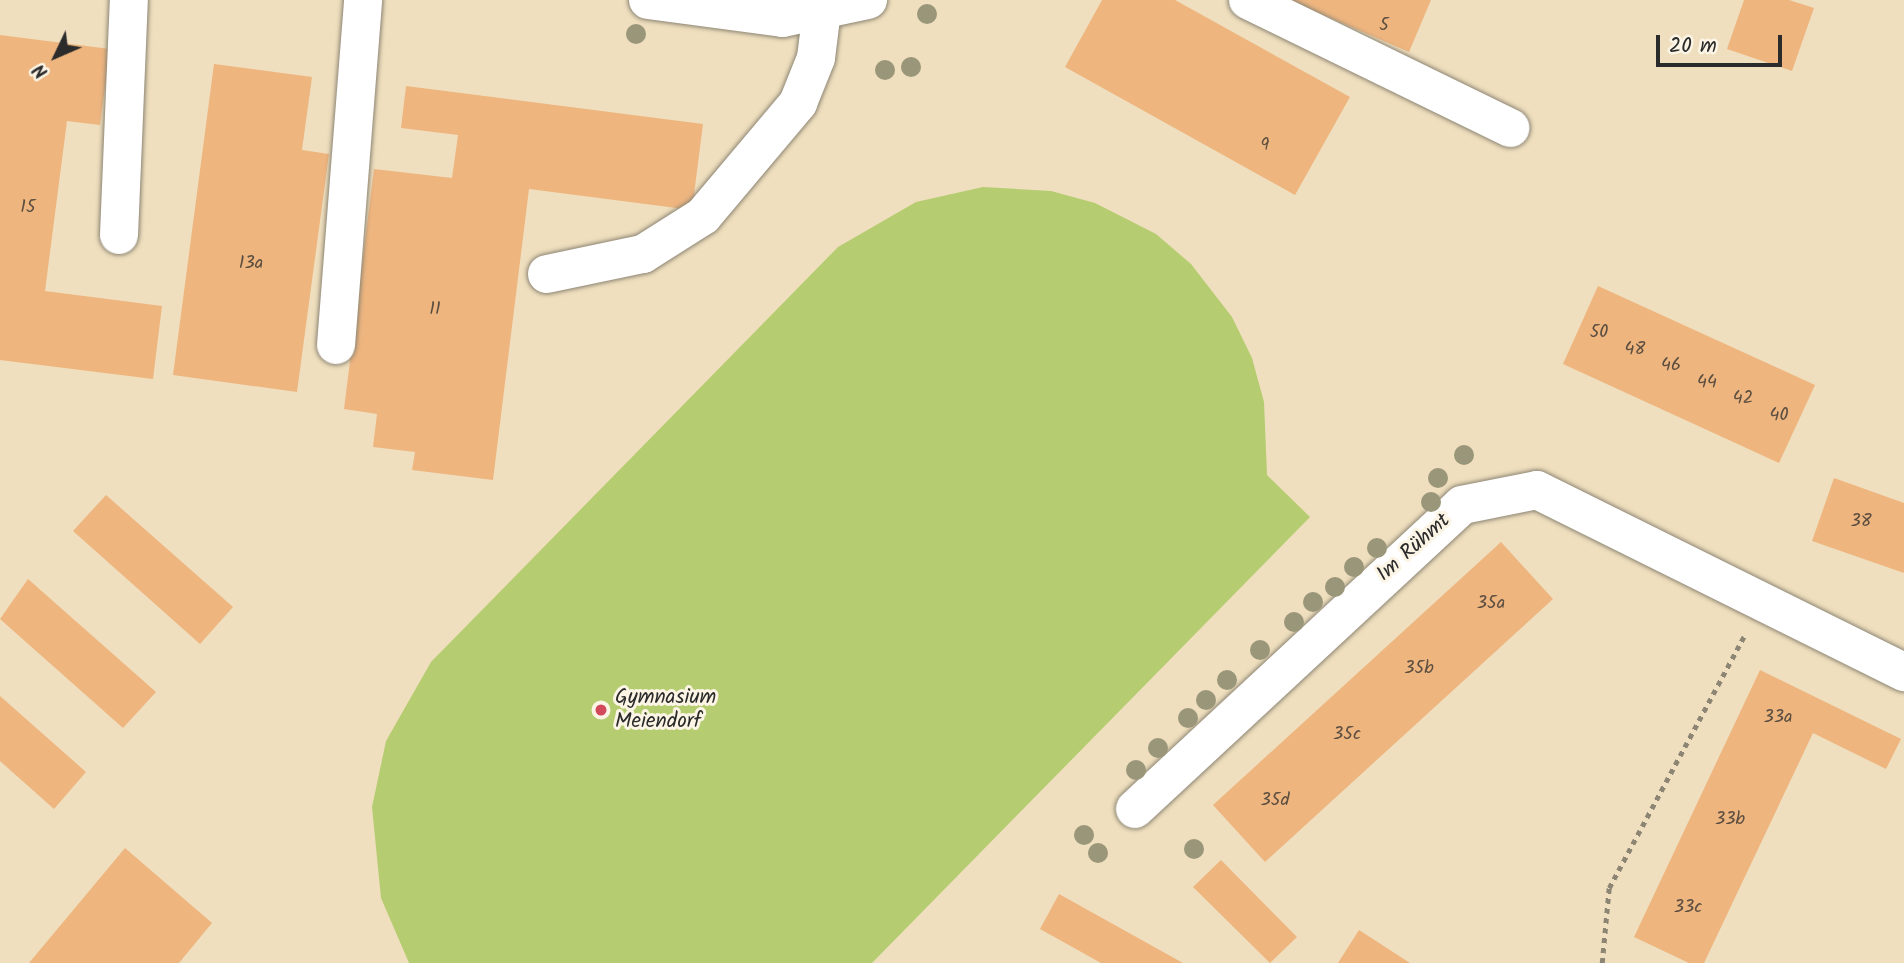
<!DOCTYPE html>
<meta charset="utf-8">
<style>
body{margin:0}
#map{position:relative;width:1904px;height:963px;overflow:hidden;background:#efdfbe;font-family:Kalam,sans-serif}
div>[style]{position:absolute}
.green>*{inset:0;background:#b5cc70}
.building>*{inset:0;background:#eeb57f}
.path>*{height:4.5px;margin-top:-2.25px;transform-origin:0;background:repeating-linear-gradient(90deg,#8d8574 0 5px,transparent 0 10px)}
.roads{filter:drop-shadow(0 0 2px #8d8574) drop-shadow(0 0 2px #8d8574)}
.minor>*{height:38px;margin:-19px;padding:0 19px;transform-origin:19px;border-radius:19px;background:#fff}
.trees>*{width:20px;height:20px;margin:-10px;border-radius:50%;background:#9a9679}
.dots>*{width:19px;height:19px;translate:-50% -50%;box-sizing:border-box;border:4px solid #fcf5e5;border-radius:50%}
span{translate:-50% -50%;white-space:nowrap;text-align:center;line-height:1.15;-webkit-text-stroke:6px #fcf5e5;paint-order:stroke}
.number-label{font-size:18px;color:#5c4e40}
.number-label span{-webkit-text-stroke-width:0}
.street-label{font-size:21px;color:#2b2b2b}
.poi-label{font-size:21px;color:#2b2b2b}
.left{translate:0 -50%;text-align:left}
.north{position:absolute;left:21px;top:21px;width:70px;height:70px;-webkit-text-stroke:5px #fcf5e5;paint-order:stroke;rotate:226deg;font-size:19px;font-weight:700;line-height:28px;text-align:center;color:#2b2b2b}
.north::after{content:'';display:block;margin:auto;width:24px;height:32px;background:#2b2b2b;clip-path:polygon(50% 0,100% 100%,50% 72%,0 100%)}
.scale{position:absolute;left:1656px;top:35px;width:126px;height:32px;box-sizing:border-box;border:4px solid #2b2b2b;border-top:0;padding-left:9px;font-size:21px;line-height:24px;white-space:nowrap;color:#2b2b2b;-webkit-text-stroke:5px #fcf5e5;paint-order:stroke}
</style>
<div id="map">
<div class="green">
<div style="clip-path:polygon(983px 187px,1051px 191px,1095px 203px,1156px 234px,1191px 264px,1232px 317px,1252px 358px,1264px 402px,1267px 475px,1310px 517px,872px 963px,409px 963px,381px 898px,372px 807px,386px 741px,431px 662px,838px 247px,916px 202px)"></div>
</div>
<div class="building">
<div style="clip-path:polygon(1102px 0,1175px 0,1350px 97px,1295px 195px,1065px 67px)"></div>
<div style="clip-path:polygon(1289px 0,1431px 0,1409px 52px)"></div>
<div style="clip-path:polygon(1744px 0,1789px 0,1814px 8px,1792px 71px,1727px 49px)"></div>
<div style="clip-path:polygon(0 35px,110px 49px,100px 125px,67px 121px,45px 291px,162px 306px,153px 379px,0 360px)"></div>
<div style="clip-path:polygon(214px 64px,312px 77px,302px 150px,329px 154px,297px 392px,173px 375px)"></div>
<div style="clip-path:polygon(406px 86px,703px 124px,692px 210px,529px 189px,493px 480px,412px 470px,415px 452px,373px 447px,377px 414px,344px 409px,374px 169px,452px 178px,458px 135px,401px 128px)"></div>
<div style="clip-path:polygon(1598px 286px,1815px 385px,1779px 463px,1563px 364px)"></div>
<div style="clip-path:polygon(1834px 478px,1904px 503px,1904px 573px,1812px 541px)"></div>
<div style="clip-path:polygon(106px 495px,233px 607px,200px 644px,73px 531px)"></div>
<div style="clip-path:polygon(1501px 542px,1553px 599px,1265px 862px,1213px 805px)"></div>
<div style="clip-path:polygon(28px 579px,156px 692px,123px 728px,0 619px)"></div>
<div style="clip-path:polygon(1760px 670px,1901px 739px,1886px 769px,1813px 733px,1704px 963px,1689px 963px,1634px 937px)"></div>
<div style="clip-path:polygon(0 696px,86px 772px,54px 809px,0 761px)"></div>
<div style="clip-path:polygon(125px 848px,212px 923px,179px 963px,29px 963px)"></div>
<div style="clip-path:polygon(1221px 860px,1297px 937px,1270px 963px,1193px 887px)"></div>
<div style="clip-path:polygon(1059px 894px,1183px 963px,1101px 963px,1040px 929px)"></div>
<div style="clip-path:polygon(1359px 930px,1410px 963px,1338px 963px)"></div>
</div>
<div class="path">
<div style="left:1602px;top:963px;width:75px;rotate:-84.7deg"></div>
<div style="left:1609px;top:888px;width:286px;rotate:-61.8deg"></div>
</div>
<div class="roads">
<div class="minor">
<div style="left:648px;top:0;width:136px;rotate:7.6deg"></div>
<div style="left:783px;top:18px;width:87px;rotate:-12deg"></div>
<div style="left:1248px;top:0;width:292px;rotate:26deg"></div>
<div style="left:119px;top:235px;width:235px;rotate:-87.6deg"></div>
<div style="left:547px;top:274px;width:98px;rotate:-11.8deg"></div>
<div style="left:643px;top:254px;width:71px;rotate:-32.3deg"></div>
<div style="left:703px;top:216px;width:148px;rotate:-49.9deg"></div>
<div style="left:798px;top:103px;width:48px;rotate:-68.2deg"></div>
<div style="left:816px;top:58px;width:48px;rotate:-82.9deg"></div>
<div style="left:336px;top:345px;width:346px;rotate:-85.5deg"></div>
<div style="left:1135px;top:809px;width:446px;rotate:-42.9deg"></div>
<div style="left:1462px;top:505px;width:76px;rotate:-11.3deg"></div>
<div style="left:1537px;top:490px;width:410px;rotate:26.4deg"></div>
</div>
</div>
<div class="trees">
<div style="left:927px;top:14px"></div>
<div style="left:636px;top:34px"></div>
<div style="left:911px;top:67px"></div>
<div style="left:885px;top:70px"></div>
<div style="left:1464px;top:455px"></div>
<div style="left:1438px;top:478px"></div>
<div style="left:1431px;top:502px"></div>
<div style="left:1377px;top:548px"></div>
<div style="left:1354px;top:567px"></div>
<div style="left:1335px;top:587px"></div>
<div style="left:1313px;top:602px"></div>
<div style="left:1294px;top:622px"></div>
<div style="left:1260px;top:650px"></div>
<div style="left:1227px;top:680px"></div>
<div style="left:1206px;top:700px"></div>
<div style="left:1188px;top:718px"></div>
<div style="left:1158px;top:748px"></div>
<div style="left:1136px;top:770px"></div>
<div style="left:1084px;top:835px"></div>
<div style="left:1194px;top:849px"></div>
<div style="left:1098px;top:853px"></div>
</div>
<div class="dots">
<div style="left:601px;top:710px;background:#d1495b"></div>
</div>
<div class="number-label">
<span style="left:1384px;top:26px">5</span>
<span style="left:1265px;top:146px">9</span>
<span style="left:28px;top:208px">15</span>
<span style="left:251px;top:264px">13a</span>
<span style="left:435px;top:310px">11</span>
<span style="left:1599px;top:333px">50</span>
<span style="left:1635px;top:350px">48</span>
<span style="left:1671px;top:366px">46</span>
<span style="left:1707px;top:383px">44</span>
<span style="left:1743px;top:399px">42</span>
<span style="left:1779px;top:416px">40</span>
<span style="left:1861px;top:522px">38</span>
<span style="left:1491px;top:604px">35a</span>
<span style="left:1419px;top:669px">35b</span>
<span style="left:1778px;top:718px">33a</span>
<span style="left:1347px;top:735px">35c</span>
<span style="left:1275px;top:801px">35d</span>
<span style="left:1730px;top:820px">33b</span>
<span style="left:1688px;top:908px">33c</span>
</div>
<div class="street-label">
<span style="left:1414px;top:548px;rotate:-42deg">Im Rühmt</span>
</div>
<div class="poi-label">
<span class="left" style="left:615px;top:710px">Gymnasium<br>Meiendorf</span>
</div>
<div class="north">N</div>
<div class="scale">20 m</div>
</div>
